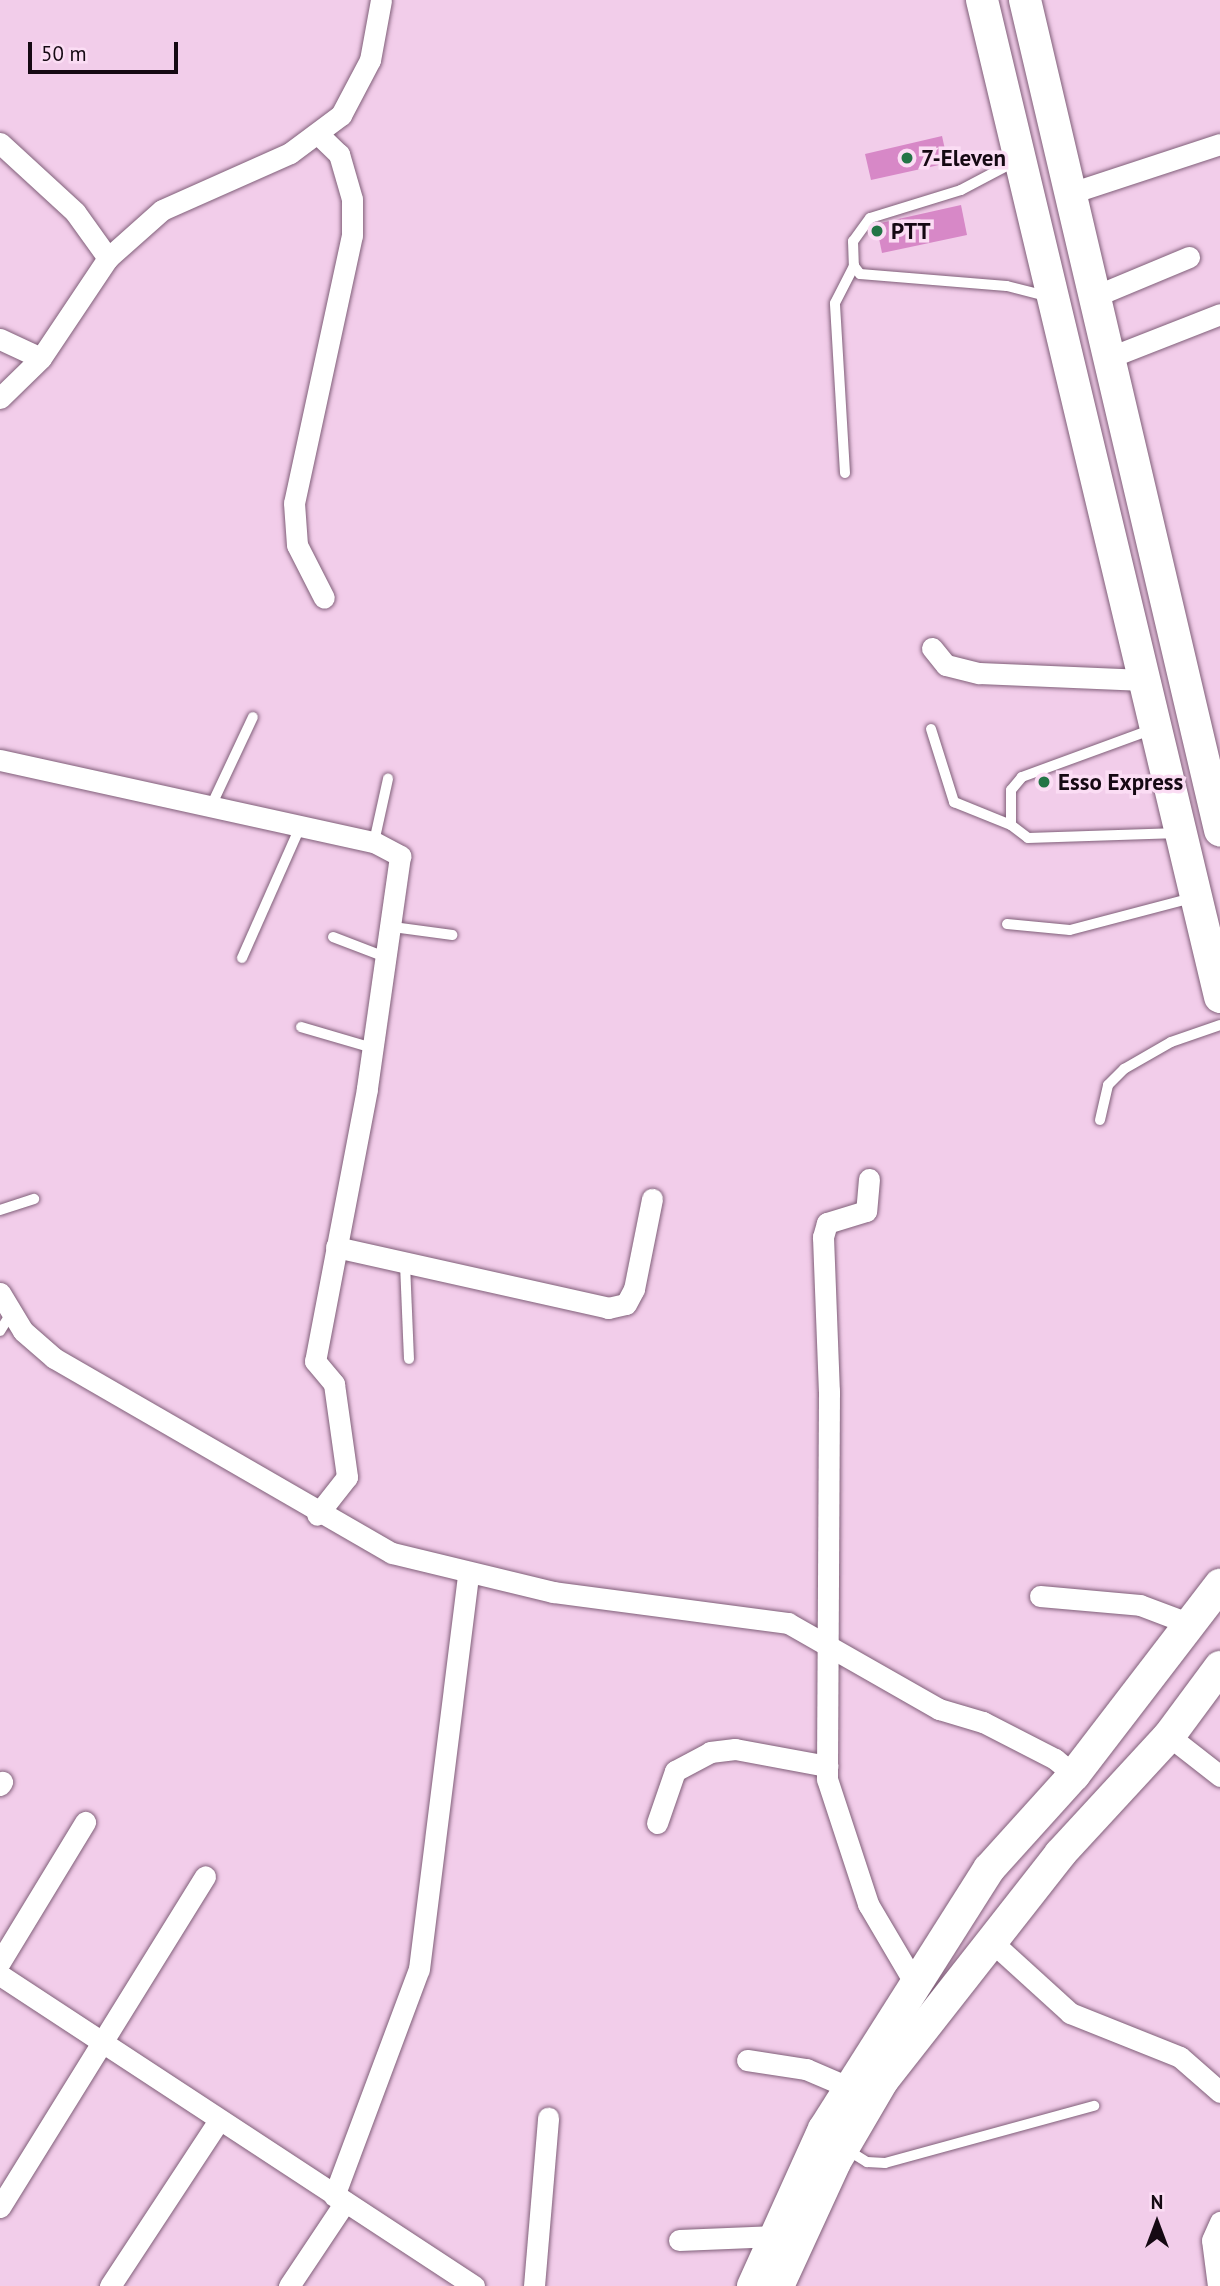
<!DOCTYPE html>
<style>
body{margin:0}
#map{position:relative;width:1220px;height:2286px;overflow:hidden;background:#f2cdea;font-family:"PT Sans",sans-serif}
div>[style]{position:absolute}
.building>*{inset:0;background:#d788c7}
.roads{filter:drop-shadow(0 0 2px #805f79) drop-shadow(0 0 2px #805f79)}
.lane>*{height:10px;margin:-5px;padding:0 5px;transform-origin:5px;border-radius:5px;background:#fff}
.street>*{height:21px;margin:-10.5px;padding:0 10.5px;transform-origin:10.5px;border-radius:10.5px;background:#fff}
.primary>*{height:32px;margin:-16px;padding:0 16px;transform-origin:16px;border-radius:16px;background:#fff}
.dots>*{width:19px;height:19px;translate:-50% -50%;box-sizing:border-box;border:4px solid #fbddf4;border-radius:50%}
span{translate:-50% -50%;white-space:nowrap;text-align:center;line-height:1.15;-webkit-text-stroke:7px #fbddf4;paint-order:stroke}
.poi-label{font-size:23px;color:#150913;font-weight:700}
.left{translate:0 -50%;text-align:left}
.north{position:absolute;left:1122px;top:2188px;width:70px;height:70px;-webkit-text-stroke:5px #fbddf4;paint-order:stroke;rotate:0deg;font-size:19px;font-weight:700;line-height:28px;text-align:center;color:#150913}
.north::after{content:'';display:block;margin:auto;width:24px;height:32px;background:#150913;clip-path:polygon(50% 0,100% 100%,50% 72%,0 100%)}
.scale{position:absolute;left:28px;top:42px;width:150px;height:32px;box-sizing:border-box;border:4px solid #150913;border-top:0;padding-left:9px;font-size:21px;line-height:24px;white-space:nowrap;color:#150913;-webkit-text-stroke:5px #fbddf4;paint-order:stroke}
</style>
<div id="map">
<div class="building">
<div style="clip-path:polygon(942px 136px,948px 163px,871px 180px,865px 154px)"></div>
<div style="clip-path:polygon(961px 205px,967px 235px,882px 253px,876px 224px)"></div>
</div>
<div class="roads">
<div class="lane">
<div style="left:1014px;top:162px;width:60px;rotate:152.2deg"></div>
<div style="left:961px;top:190px;width:95px;rotate:162.9deg"></div>
<div style="left:870px;top:218px;width:29px;rotate:126deg"></div>
<div style="left:853px;top:241px;width:25px;rotate:88deg"></div>
<div style="left:854px;top:266px;width:10px;rotate:53deg"></div>
<div style="left:860px;top:274px;width:147px;rotate:4.7deg"></div>
<div style="left:1007px;top:286px;width:44px;rotate:14.3deg"></div>
<div style="left:845px;top:473px;width:170px;rotate:-93.4deg"></div>
<div style="left:835px;top:303px;width:42px;rotate:-62.8deg"></div>
<div style="left:931px;top:729px;width:77px;rotate:72.5deg"></div>
<div style="left:954px;top:802px;width:61px;rotate:22deg"></div>
<div style="left:1153px;top:729px;width:140px;rotate:159.9deg"></div>
<div style="left:1022px;top:777px;width:17px;rotate:130deg"></div>
<div style="left:1011px;top:790px;width:35px;rotate:90deg"></div>
<div style="left:1011px;top:825px;width:21px;rotate:37deg"></div>
<div style="left:1028px;top:838px;width:151px;rotate:-1.9deg"></div>
<div style="left:212px;top:804px;width:96px;rotate:-64.8deg"></div>
<div style="left:374px;top:842px;width:65px;rotate:-77.5deg"></div>
<div style="left:1007px;top:924px;width:63px;rotate:5.4deg"></div>
<div style="left:1070px;top:930px;width:126px;rotate:-14.7deg"></div>
<div style="left:393px;top:927px;width:60px;rotate:7.7deg"></div>
<div style="left:333px;top:937px;width:59px;rotate:20.9deg"></div>
<div style="left:242px;top:958px;width:145px;rotate:-66.1deg"></div>
<div style="left:301px;top:1027px;width:75px;rotate:16.3deg"></div>
<div style="left:1100px;top:1120px;width:36px;rotate:-77deg"></div>
<div style="left:1108px;top:1085px;width:23px;rotate:-45deg"></div>
<div style="left:1124px;top:1069px;width:54px;rotate:-29.9deg"></div>
<div style="left:1171px;top:1042px;width:52px;rotate:-19.1deg"></div>
<div style="left:0;top:1210px;width:36px;rotate:-18deg"></div>
<div style="left:405px;top:1264px;width:95px;rotate:87.6deg"></div>
<div style="left:0;top:1331px;width:22px;rotate:-58deg"></div>
<div style="left:846px;top:2149px;width:25px;rotate:32deg"></div>
<div style="left:867px;top:2162px;width:18px;rotate:3deg"></div>
<div style="left:885px;top:2163px;width:217px;rotate:-15.3deg"></div>
</div>
<div class="street">
<div style="left:319px;top:135px;width:28px;rotate:44deg"></div>
<div style="left:339px;top:154px;width:47px;rotate:73.9deg"></div>
<div style="left:352px;top:199px;width:36px;rotate:90deg"></div>
<div style="left:352px;top:235px;width:274px;rotate:102.2deg"></div>
<div style="left:294px;top:503px;width:42px;rotate:85.9deg"></div>
<div style="left:297px;top:545px;width:59px;rotate:63deg"></div>
<div style="left:0;top:143px;width:102px;rotate:42.6deg"></div>
<div style="left:75px;top:212px;width:57px;rotate:54.3deg"></div>
<div style="left:1068px;top:194px;width:160px;rotate:-18.2deg"></div>
<div style="left:1093px;top:297px;width:104px;rotate:-22.6deg"></div>
<div style="left:0;top:339px;width:45px;rotate:24.9deg"></div>
<div style="left:1108px;top:358px;width:120px;rotate:-21.4deg"></div>
<div style="left:0;top:398px;width:57px;rotate:-44.3deg"></div>
<div style="left:41px;top:358px;width:120px;rotate:-56.2deg"></div>
<div style="left:108px;top:258px;width:72px;rotate:-41.6deg"></div>
<div style="left:162px;top:210px;width:140px;rotate:-24deg"></div>
<div style="left:290px;top:153px;width:64px;rotate:-36.7deg"></div>
<div style="left:341px;top:115px;width:62px;rotate:-62.2deg"></div>
<div style="left:370px;top:60px;width:61px;rotate:-79.6deg"></div>
<div style="left:932px;top:648px;width:22px;rotate:51deg"></div>
<div style="left:946px;top:665px;width:34px;rotate:14deg"></div>
<div style="left:979px;top:673px;width:165px;rotate:2.4deg"></div>
<div style="left:0;top:760px;width:383px;rotate:12.4deg"></div>
<div style="left:374px;top:842px;width:30px;rotate:28deg"></div>
<div style="left:400px;top:856px;width:235px;rotate:98.1deg"></div>
<div style="left:367px;top:1089px;width:277px;rotate:100.8deg"></div>
<div style="left:315px;top:1361px;width:30px;rotate:50deg"></div>
<div style="left:334px;top:1384px;width:94px;rotate:82deg"></div>
<div style="left:347px;top:1477px;width:48px;rotate:128.3deg"></div>
<div style="left:869px;top:1179px;width:32px;rotate:95deg"></div>
<div style="left:866px;top:1211px;width:41px;rotate:162.9deg"></div>
<div style="left:827px;top:1223px;width:15px;rotate:106deg"></div>
<div style="left:823px;top:1237px;width:154px;rotate:87.8deg"></div>
<div style="left:829px;top:1391px;width:388px;rotate:90.3deg"></div>
<div style="left:827px;top:1779px;width:132px;rotate:71.8deg"></div>
<div style="left:868px;top:1904px;width:91px;rotate:59.5deg"></div>
<div style="left:336px;top:1247px;width:279px;rotate:12.6deg"></div>
<div style="left:608px;top:1308px;width:18px;rotate:-13deg"></div>
<div style="left:626px;top:1304px;width:17px;rotate:-62deg"></div>
<div style="left:634px;top:1289px;width:92px;rotate:-78.7deg"></div>
<div style="left:0;top:1293px;width:44px;rotate:58.8deg"></div>
<div style="left:23px;top:1331px;width:41px;rotate:41.1deg"></div>
<div style="left:54px;top:1358px;width:390px;rotate:30deg"></div>
<div style="left:392px;top:1553px;width:166px;rotate:13.6deg"></div>
<div style="left:553px;top:1592px;width:237px;rotate:7.5deg"></div>
<div style="left:788px;top:1623px;width:174px;rotate:29.7deg"></div>
<div style="left:939px;top:1709px;width:46px;rotate:16.5deg"></div>
<div style="left:983px;top:1722px;width:81px;rotate:27.2deg"></div>
<div style="left:1055px;top:1759px;width:25px;rotate:40deg"></div>
<div style="left:1040px;top:1596px;width:100px;rotate:5.1deg"></div>
<div style="left:1140px;top:1605px;width:57px;rotate:20.7deg"></div>
<div style="left:1169px;top:1736px;width:65px;rotate:38.1deg"></div>
<div style="left:0;top:1785px;width:4px;rotate:-56deg"></div>
<div style="left:657px;top:1823px;width:55px;rotate:-70.9deg"></div>
<div style="left:675px;top:1771px;width:40px;rotate:-28deg"></div>
<div style="left:710px;top:1752px;width:25px;rotate:-7deg"></div>
<div style="left:735px;top:1749px;width:94px;rotate:10.5deg"></div>
<div style="left:991px;top:1941px;width:107px;rotate:42.3deg"></div>
<div style="left:1070px;top:2013px;width:118px;rotate:21.8deg"></div>
<div style="left:1180px;top:2057px;width:53px;rotate:41.2deg"></div>
<div style="left:0;top:1962px;width:164px;rotate:-58.7deg"></div>
<div style="left:0;top:1975px;width:567px;rotate:33.27deg"></div>
<div style="left:747px;top:2060px;width:60px;rotate:8.7deg"></div>
<div style="left:806px;top:2069px;width:46px;rotate:23.2deg"></div>
<div style="left:334px;top:2196px;width:242px;rotate:-69.5deg"></div>
<div style="left:419px;top:1969px;width:398px;rotate:-82.9deg"></div>
<div style="left:0;top:2207px;width:389px;rotate:-58.2deg"></div>
<div style="left:679px;top:2240px;width:97px;rotate:-2.4deg"></div>
<div style="left:110px;top:2286px;width:199px;rotate:-56.7deg"></div>
<div style="left:289px;top:2286px;width:101px;rotate:-56.3deg"></div>
<div style="left:534px;top:2286px;width:169px;rotate:-85.2deg"></div>
<div style="left:1218px;top:2286px;width:46px;rotate:-97.4deg"></div>
<div style="left:1212px;top:2240px;width:20px;rotate:-66deg"></div>
</div>
<div class="primary">
<div style="left:982px;top:0;width:1025px;rotate:76.57deg"></div>
<div style="left:1025px;top:0;width:853px;rotate:76.78deg"></div>
<div style="left:753px;top:2286px;width:172px;rotate:-65.7deg"></div>
<div style="left:824px;top:2129px;width:308px;rotate:-57.6deg"></div>
<div style="left:989px;top:1869px;width:127px;rotate:-47.9deg"></div>
<div style="left:1074px;top:1775px;width:240px;rotate:-52.5deg"></div>
<div style="left:778px;top:2286px;width:136px;rotate:-65.3deg"></div>
<div style="left:835px;top:2162px;width:95px;rotate:-59.7deg"></div>
<div style="left:883px;top:2080px;width:287px;rotate:-51.9deg"></div>
<div style="left:1060px;top:1854px;width:161px;rotate:-47.3deg"></div>
<div style="left:1169px;top:1736px;width:86px;rotate:-53.5deg"></div>
</div>
</div>
<div class="dots">
<div style="left:907px;top:158px;background:#237546"></div>
<div style="left:877px;top:231px;background:#237546"></div>
<div style="left:1044px;top:782px;background:#237546"></div>
</div>
<div class="poi-label">
<span class="left" style="left:921px;top:158px">7-Eleven</span>
<span class="left" style="left:891px;top:231px">PTT</span>
<span class="left" style="left:1058px;top:782px">Esso Express</span>
</div>
<div class="north">N</div>
<div class="scale">50 m</div>
</div>
